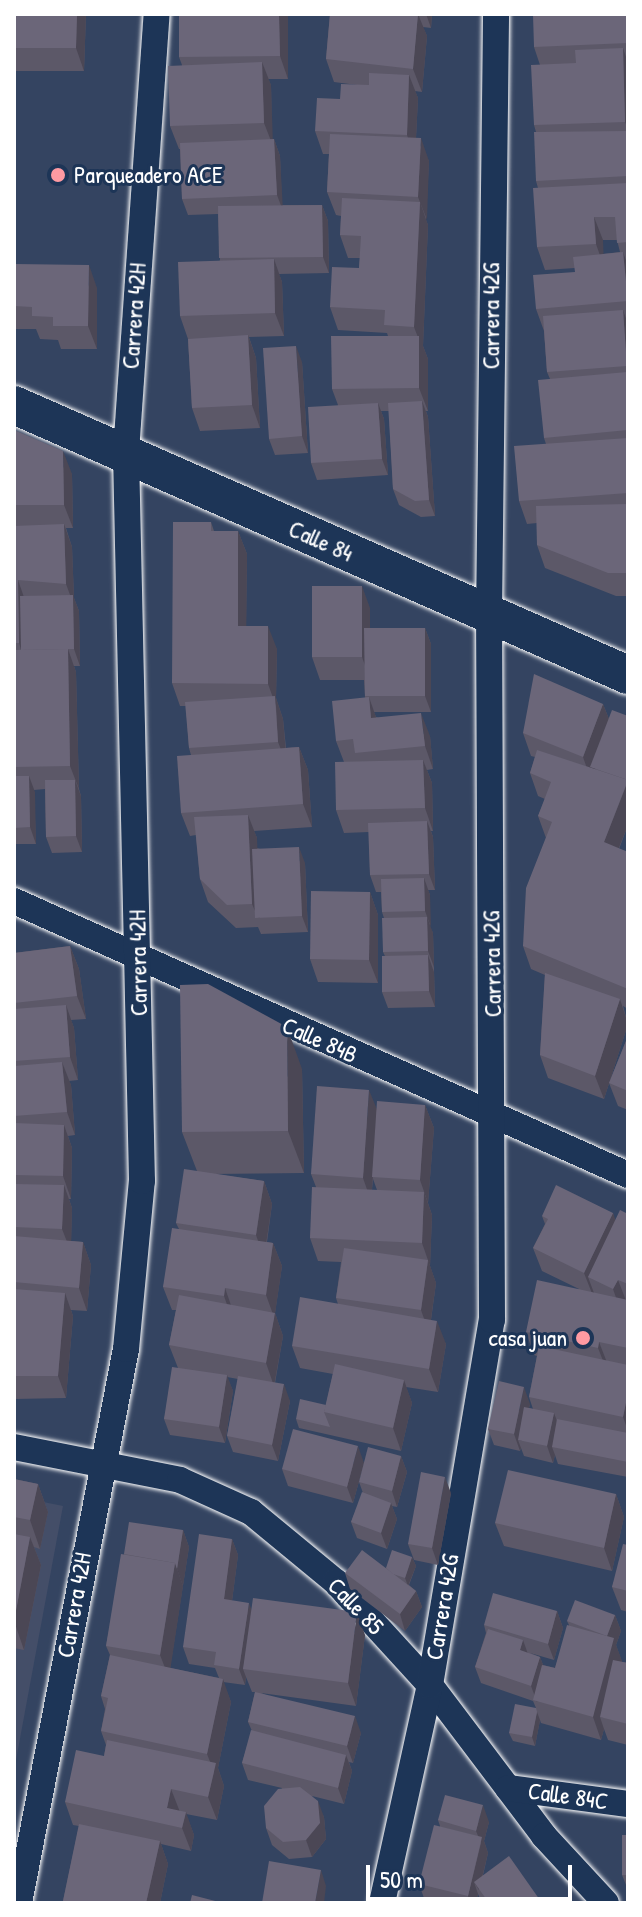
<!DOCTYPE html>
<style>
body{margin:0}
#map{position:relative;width:642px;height:1917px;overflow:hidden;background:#344461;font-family:"Patrick Hand",sans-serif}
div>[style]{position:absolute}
.built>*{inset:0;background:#444e68}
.roads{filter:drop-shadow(0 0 2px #fff) drop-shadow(0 0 2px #fff)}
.street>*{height:26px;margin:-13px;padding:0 13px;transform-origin:13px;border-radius:13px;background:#1d3557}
.secondary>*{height:38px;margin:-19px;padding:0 19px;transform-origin:19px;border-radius:19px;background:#1d3557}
.wall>*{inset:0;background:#5c5868}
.shaded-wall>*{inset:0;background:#4b4755}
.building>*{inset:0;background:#6b6679}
.dots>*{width:22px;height:22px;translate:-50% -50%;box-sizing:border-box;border:4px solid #1d3557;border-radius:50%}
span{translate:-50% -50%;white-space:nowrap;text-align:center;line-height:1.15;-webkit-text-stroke:6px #1d3557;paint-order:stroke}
.poi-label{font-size:24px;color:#fff}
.left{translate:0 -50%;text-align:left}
.right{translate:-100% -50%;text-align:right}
.street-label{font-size:24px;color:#fff}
.frame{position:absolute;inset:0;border:16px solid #fff;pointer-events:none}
.scale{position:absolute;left:366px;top:1865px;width:206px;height:36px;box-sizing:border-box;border:4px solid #fff;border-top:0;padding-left:10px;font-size:24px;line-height:28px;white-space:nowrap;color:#fff;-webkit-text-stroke:6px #1d3557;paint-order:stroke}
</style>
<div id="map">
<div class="built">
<div style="clip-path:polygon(14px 1496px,63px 1506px,14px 1771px)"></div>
</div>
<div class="roads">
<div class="street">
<div style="left:14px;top:901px;width:672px;rotate:24.05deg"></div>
<div style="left:14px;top:1447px;width:169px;rotate:11.2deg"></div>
<div style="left:180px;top:1480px;width:78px;rotate:24.3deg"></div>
<div style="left:251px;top:1512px;width:110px;rotate:39.5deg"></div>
<div style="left:336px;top:1582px;width:139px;rotate:47.6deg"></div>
<div style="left:430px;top:1685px;width:189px;rotate:52.9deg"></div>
<div style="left:544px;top:1836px;width:91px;rotate:47.2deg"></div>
<div style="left:508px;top:1788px;width:121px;rotate:7.6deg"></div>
<div style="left:19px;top:1903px;width:564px;rotate:-79.07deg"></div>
<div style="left:126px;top:1349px;width:169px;rotate:-84.6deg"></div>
<div style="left:142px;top:1181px;width:729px;rotate:-91.26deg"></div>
<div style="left:126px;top:452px;width:439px;rotate:-86deg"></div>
<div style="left:382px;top:1903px;width:223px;rotate:-77.6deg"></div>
<div style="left:430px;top:1685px;width:370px;rotate:-80.4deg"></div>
<div style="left:492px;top:1320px;width:703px;rotate:-90.24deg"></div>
<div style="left:489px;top:617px;width:603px;rotate:-89.33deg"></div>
</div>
<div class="secondary">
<div style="left:14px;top:405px;width:671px;rotate:23.74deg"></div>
</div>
</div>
<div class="wall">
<div style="clip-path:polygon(14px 14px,86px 14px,84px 71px,14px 71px)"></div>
<div style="clip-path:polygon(288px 14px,288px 79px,268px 79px,271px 85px,272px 139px,274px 139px,280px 156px,282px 205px,322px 205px,328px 221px,329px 273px,279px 274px,282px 282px,284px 336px,249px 337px,256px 358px,260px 428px,200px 431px,192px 408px,188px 339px,180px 316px,220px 260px,218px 214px,188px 215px,182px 199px,180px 149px,179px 149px,170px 126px,182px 65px,179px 57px)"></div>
<div style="clip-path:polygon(330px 14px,432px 14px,431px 28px,423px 27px,427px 36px,422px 92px,415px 91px,418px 98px,416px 138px,429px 161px,426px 220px,428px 225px,423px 346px,428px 359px,428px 411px,426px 411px,428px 417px,435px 516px,421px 517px,399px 505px,393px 489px,389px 411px,381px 411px,384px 419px,388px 475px,317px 480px,311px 463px,338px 405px,332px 389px,388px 336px,387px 333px,338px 330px,330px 307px,359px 268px,360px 258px,348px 258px,340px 235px,341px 216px,336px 215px,327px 192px,329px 154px,323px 154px,315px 131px,340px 99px,357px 85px,334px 82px,326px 59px)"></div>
<div style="clip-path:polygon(evenodd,628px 14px,628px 596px,616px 596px,545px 568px,537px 545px,537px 523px,527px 524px,519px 501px,546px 444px,544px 438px,550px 379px,547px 372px,544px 331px,536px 309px,575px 272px,575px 268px,545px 270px,537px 247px,538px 188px,536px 181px,536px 132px,534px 125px,540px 65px,534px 47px,628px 14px,603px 240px,617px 240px,620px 252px,603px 254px,603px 240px)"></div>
<div style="clip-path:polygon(14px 264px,97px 288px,97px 349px,61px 349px,58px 340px,40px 339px,36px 329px,14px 329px)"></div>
<div style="clip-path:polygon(302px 362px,308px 453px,275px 455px,269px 439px)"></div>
<div style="clip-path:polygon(14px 430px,72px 474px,73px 528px,66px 528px,72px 547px,74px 598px,79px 611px,80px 666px,74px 666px,76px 672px,79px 789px,81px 796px,82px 852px,52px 853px,46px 837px,45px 789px,34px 790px,36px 844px,14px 844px)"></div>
<div style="clip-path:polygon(211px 522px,214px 531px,238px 531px,247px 554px,246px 626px,277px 649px,276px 698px,283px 719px,286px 748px,299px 747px,308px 770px,312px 827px,254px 831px,257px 838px,257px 848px,305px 863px,308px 932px,261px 934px,258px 927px,236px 928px,208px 902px,200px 879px,196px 835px,190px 836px,181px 813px,191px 755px,189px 748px,186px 706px,180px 706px,172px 683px)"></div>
<div style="clip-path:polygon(370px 608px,370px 628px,425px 628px,431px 644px,431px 712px,374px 712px,376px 717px,430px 736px,433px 769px,427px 770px,432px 783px,433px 831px,431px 831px,433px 837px,435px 890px,428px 890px,430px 895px,430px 927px,433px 933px,435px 1007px,388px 1008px,382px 992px,385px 956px,383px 952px,384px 918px,382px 912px,381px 892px,376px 892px,370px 875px,369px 832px,344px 833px,336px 810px,344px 762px,336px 741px,365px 698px,364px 680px,320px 680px,312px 657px)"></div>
<div style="clip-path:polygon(603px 704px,609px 719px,628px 716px,628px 825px,619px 849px,628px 852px,628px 1009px,623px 1006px,628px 1024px,604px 1099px,548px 1078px,540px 1055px,545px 975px,531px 969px,523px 946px,546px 838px,538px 816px,545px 799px,538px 796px,530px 773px,535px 757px,531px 756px,523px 733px)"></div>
<div style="clip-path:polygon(370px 892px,378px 915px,378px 983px,318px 982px,310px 959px)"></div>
<div style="clip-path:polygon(70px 946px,79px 969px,86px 1019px,71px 1020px,74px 1028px,78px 1080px,69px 1081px,71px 1085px,75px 1135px,68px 1136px,72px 1148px,71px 1199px,69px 1199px,72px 1208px,71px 1241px,83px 1242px,91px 1265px,87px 1311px,71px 1310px,73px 1316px,66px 1398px,14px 1399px,14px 953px)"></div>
<div style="clip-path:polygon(628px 1036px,628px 1110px,618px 1106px,609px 1083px)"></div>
<div style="clip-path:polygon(302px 1069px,304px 1173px,213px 1174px,264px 1181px,272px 1204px,267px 1242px,273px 1243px,282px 1266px,275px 1313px,283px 1336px,275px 1383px,290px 1401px,278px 1461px,233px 1452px,227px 1436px,238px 1379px,227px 1377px,233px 1391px,225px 1443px,170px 1435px,164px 1419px,178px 1368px,169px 1345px,176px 1310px,172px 1310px,163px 1287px,179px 1229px,176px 1223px,197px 1171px,182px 1132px)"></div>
<div style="clip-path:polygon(evenodd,425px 1105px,434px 1128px,428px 1203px,432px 1215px,430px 1266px,436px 1283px,431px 1320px,446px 1344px,438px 1392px,406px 1387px,412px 1403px,401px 1451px,299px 1428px,296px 1419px,326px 1405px,333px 1374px,300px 1368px,292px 1346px,338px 1304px,336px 1298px,341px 1262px,318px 1261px,310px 1238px,316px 1187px,311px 1174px,377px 1110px,425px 1105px,373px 1179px,377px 1190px,372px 1190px,373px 1179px)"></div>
<div style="clip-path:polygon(613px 1213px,615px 1221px,628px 1214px,628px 1477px,558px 1464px,555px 1455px,553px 1463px,524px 1456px,521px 1448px,520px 1451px,494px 1445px,488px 1429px,530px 1404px,529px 1408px,533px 1409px,529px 1397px,537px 1356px,534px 1355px,526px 1332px,579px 1289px,542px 1271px,533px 1248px,545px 1224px,542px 1216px)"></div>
<div style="clip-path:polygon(401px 1456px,407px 1472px,397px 1507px,392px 1506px,397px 1519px,387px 1549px,357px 1538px,351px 1522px,363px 1493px,359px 1482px)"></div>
<div style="clip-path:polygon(364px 1463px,353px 1503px,288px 1486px,282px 1469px)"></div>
<div style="clip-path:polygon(14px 1479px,38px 1484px,48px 1512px,40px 1549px,34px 1547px,41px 1565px,24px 1650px,14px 1648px)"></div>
<div style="clip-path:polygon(451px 1493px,438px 1565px,414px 1560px,408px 1544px)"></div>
<div style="clip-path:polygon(616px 1494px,624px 1517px,612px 1571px,504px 1546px,495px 1523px)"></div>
<div style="clip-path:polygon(183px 1530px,189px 1547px,170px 1668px,219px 1678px,215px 1668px,189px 1664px,183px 1647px,232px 1539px,238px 1555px,232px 1601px,251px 1610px,365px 1635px,356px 1706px,261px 1693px,361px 1733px,353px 1763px,349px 1762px,352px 1771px,344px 1804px,312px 1796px,324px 1817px,326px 1839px,312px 1857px,289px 1859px,272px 1845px,266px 1828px,282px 1788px,248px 1780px,242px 1763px,252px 1731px,248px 1722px,255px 1692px,252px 1692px,246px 1677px,245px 1685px,223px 1682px,231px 1702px,218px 1768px,224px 1786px,217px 1820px,186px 1814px,194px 1835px,191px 1851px,161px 1844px,168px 1864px,160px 1903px,64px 1903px,63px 1901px,79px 1826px,73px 1825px,65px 1802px,104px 1756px,106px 1745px,101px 1731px,105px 1709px,101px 1696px,110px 1655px,106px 1646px,124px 1554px)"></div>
<div style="clip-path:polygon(628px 1545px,628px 1612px,621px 1610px,612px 1587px)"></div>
<div style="clip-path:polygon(412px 1557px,416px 1566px,409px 1585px,416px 1591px,422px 1607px,405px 1631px,350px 1589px,345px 1573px,386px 1568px)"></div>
<div style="clip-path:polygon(557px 1611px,563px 1628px,554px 1660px,530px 1653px,540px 1657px,543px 1665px,555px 1668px,569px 1625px,567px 1621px,615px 1615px,621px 1631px,616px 1645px,622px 1662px,628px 1663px,628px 1745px,608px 1740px,604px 1729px,601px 1740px,541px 1723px,540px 1720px,535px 1746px,513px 1741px,509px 1733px,536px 1708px,533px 1701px,481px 1683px,475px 1667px,486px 1633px,484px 1625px)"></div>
<div style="clip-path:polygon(438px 1820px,489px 1822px,484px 1841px,488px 1853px,483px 1875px,542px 1903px,482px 1903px,478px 1894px,476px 1903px,435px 1903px,425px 1901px,419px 1884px,440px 1826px)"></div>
<div style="clip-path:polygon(628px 1835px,628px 1890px,622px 1875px)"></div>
</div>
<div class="shaded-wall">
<div style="clip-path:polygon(77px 14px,86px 14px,84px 71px,76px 48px)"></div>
<div style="clip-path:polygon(279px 14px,288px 14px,288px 79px,280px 56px)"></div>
<div style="clip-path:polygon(418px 14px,427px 36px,422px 92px,413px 69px)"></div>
<div style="clip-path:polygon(426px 14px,432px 14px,431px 28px)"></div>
<div style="clip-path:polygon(623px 48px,628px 63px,628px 129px,625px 122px)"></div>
<div style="clip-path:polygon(262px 62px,271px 85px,273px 146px,264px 123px)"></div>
<div style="clip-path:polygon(409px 75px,418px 98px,415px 158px,407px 135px)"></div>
<div style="clip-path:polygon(421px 138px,429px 161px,427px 220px,418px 197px)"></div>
<div style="clip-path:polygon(274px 139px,280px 156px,283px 211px,277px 195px)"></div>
<div style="clip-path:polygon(420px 202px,428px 225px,423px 346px,428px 359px,428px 411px,419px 388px,419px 340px,414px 327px)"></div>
<div style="clip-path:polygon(322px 205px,328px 221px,329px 273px,323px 257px)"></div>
<div style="clip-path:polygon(594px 217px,603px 240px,604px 267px,596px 244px)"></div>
<div style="clip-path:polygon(623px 252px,628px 266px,628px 302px)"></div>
<div style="clip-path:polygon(274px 259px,282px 282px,284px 336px,275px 313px)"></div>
<div style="clip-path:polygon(89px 265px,97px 288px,97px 349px,88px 326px)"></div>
<div style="clip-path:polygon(623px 310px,628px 324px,628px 369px,627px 366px)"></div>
<div style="clip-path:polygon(248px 335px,256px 358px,260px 428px,252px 405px)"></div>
<div style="clip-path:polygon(296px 346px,302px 362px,308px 453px,302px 436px)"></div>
<div style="clip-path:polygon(422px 401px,428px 417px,435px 516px,429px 500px)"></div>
<div style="clip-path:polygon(378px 403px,384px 419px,388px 475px,382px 459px)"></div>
<div style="clip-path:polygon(63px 451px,72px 474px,73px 528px,64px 505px)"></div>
<div style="clip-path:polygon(64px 524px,72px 547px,74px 598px,79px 611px,80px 666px,74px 649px,73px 603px,66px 584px)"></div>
<div style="clip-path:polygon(238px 531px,247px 554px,246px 649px,238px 626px)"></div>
<div style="clip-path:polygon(18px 580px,26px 603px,21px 650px,19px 643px)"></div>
<div style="clip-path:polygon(362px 586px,370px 608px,370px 680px,362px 657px)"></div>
<div style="clip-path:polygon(268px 626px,277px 649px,276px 698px,283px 719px,287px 765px,278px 742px,276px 706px,268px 684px)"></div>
<div style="clip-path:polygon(425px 628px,431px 644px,431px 712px,425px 696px)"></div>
<div style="clip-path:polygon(68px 649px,76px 672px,79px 789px,70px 766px)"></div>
<div style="clip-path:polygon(369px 697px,377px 720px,371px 718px)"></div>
<div style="clip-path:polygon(603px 704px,612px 727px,591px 780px,583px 757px)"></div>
<div style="clip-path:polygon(421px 713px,430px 736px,433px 769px,425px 746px)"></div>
<div style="clip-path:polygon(299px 747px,308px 770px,312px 827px,303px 804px)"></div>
<div style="clip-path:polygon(423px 760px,432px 783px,433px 831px,425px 808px)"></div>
<div style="clip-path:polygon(29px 776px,35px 792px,36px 844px,30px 827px)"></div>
<div style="clip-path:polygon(75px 780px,81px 796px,82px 852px,76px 836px)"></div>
<div style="clip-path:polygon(628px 781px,628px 825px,612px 865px,604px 842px)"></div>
<div style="clip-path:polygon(248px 815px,257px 838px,260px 918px,258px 918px,252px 904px)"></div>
<div style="clip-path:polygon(427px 821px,433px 837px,435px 890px,429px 874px)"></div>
<div style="clip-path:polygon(299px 847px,305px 863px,308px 932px,302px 916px)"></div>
<div style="clip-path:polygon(424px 878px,430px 895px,431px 927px,425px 911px)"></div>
<div style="clip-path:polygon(370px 892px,378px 915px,378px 983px,369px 960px)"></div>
<div style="clip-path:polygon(427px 917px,433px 933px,434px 967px,428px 951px)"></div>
<div style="clip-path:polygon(70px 946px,79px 969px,86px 1019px,77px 996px)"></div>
<div style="clip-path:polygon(428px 955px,434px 972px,435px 1007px,429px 991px)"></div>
<div style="clip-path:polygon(620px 999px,628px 1024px,604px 1099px,595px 1076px)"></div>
<div style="clip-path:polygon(66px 1005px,74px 1028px,78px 1080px,70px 1057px)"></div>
<div style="clip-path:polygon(287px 1027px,302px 1069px,304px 1173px,288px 1131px)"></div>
<div style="clip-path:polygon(62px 1062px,71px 1085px,75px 1135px,67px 1112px)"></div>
<div style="clip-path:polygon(369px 1090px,378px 1112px,371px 1201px,363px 1178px)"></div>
<div style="clip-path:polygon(425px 1105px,434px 1128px,428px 1203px,420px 1180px)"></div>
<div style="clip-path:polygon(64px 1125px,72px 1148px,71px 1199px,63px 1176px)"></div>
<div style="clip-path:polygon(264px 1181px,272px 1204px,264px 1258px,256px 1235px)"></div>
<div style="clip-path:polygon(64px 1185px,72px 1208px,71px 1252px,62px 1229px)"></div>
<div style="clip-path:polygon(424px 1192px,432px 1215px,430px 1266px,422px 1243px)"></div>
<div style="clip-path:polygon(613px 1213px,621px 1236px,588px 1277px,594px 1293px,593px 1296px,584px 1273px)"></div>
<div style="clip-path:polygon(83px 1242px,91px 1265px,87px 1311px,79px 1288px)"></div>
<div style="clip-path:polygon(273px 1243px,282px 1266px,275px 1314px,275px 1313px,283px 1336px,274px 1386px,266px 1363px,274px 1317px,266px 1295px)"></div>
<div style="clip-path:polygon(428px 1260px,436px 1283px,429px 1333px,421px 1310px)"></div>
<div style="clip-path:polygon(618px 1280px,627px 1303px,621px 1312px,613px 1289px)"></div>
<div style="clip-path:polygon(225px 1288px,233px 1311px,232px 1319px,224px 1296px)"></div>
<div style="clip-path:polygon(65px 1293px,73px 1316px,66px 1398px,58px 1376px)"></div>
<div style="clip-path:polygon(437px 1321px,446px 1344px,438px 1392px,429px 1369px)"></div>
<div style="clip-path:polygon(599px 1342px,608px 1365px,607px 1371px,598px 1348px)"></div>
<div style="clip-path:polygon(227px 1375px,233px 1391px,225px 1443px,219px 1427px)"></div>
<div style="clip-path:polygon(404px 1380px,412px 1403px,401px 1451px,393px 1428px)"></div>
<div style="clip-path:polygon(284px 1384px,290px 1401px,278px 1461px,272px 1445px)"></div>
<div style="clip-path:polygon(524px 1387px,530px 1404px,522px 1441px,518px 1440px,521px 1448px,520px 1451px,514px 1434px)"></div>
<div style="clip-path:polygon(628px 1393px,628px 1431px,623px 1417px)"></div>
<div style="clip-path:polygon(554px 1413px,560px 1429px,552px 1447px,555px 1455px,553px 1463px,547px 1446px)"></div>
<div style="clip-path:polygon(358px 1446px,364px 1463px,353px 1503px,347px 1487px)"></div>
<div style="clip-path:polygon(401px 1456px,407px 1472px,397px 1507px,392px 1491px)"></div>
<div style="clip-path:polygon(445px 1477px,451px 1493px,438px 1565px,432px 1548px)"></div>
<div style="clip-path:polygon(38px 1484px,48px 1512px,40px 1549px,30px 1520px)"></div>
<div style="clip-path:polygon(616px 1494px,624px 1517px,612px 1571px,604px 1548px)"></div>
<div style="clip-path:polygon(391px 1503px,397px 1519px,387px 1549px,381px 1533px)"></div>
<div style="clip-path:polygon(183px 1530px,189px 1547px,183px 1586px,177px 1569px)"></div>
<div style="clip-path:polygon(30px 1537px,41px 1565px,24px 1650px,14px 1621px)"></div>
<div style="clip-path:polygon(232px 1539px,238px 1555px,230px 1616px,224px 1599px)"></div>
<div style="clip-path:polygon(412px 1557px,416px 1566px,408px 1586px,405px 1578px)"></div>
<div style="clip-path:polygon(175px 1563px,183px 1586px,169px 1678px,160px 1655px)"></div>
<div style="clip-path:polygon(416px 1591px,422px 1607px,405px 1631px,400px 1614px)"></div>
<div style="clip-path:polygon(249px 1603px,255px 1619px,243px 1669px,246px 1677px,245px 1685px,239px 1669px)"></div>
<div style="clip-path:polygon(557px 1611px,563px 1628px,554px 1660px,548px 1644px)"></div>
<div style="clip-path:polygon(357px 1612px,365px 1635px,356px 1706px,348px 1683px)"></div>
<div style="clip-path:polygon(615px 1615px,621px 1631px,616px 1645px,622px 1661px,607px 1718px,600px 1717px,604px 1729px,601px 1740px,593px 1717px,607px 1636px)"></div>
<div style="clip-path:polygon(523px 1640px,529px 1657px,520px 1650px)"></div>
<div style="clip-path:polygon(540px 1657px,546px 1673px,537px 1702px,531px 1686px)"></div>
<div style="clip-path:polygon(223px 1679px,231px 1702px,218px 1768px,224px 1786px,217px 1820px,208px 1797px,214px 1772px,207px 1754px)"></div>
<div style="clip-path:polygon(537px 1712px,540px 1720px,535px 1746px,532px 1737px)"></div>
<div style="clip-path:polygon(355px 1716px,361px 1733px,353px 1763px,347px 1746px)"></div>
<div style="clip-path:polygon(346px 1755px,352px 1771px,344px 1804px,338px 1788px)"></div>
<div style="clip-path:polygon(171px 1789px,180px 1812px,167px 1808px)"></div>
<div style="clip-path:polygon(318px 1801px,324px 1817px,326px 1839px,312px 1857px,306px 1840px)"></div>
<div style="clip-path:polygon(483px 1805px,489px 1822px,484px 1841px,488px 1853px,479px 1890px,474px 1882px,478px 1894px,476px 1903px,470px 1903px,468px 1896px,481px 1843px,476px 1831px)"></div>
<div style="clip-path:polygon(186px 1812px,194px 1835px,191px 1851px,182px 1828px)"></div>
<div style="clip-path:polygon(160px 1841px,168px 1864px,160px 1903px,146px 1903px)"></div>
<div style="clip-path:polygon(321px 1870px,326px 1886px,324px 1903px,315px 1903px)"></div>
</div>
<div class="building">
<div style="clip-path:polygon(14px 14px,77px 14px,76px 48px,14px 48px)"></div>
<div style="clip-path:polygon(179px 14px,279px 14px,280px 56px,179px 57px)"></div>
<div style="clip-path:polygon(330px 14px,418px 14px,413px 69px,326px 59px)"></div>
<div style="clip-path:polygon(533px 14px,628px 14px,628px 43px,534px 47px)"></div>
<div style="clip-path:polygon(623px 48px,625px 122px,534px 125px,531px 65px,576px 63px,575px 50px)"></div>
<div style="clip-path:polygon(262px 62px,264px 123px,170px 126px,168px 66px)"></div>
<div style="clip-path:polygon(369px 73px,409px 75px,407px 135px,315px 131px,317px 98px,340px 99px,341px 84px,369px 85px)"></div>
<div style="clip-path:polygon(628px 131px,628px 176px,536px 181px,534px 132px)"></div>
<div style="clip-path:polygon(330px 134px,421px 138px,418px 197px,327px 192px)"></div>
<div style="clip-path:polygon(274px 139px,277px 195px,182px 199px,180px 143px)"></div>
<div style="clip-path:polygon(628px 183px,628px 242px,617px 243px,615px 217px,594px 217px,596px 244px,537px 247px,533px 188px)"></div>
<div style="clip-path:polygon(342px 198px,420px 202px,414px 327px,384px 325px,385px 310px,330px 307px,332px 267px,359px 268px,361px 236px,340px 235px)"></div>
<div style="clip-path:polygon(322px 205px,323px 257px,219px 258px,218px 206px)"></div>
<div style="clip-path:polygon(623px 252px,628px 301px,536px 309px,533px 275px,575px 272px,573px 257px)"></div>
<div style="clip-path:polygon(274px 259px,275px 313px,180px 316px,178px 262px)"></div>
<div style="clip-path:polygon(14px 264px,89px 265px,88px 326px,53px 326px,53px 317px,32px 316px,32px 307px,14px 306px)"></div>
<div style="clip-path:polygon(623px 310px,627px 366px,547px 372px,543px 316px)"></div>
<div style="clip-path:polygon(248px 335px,252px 405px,192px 408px,188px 339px)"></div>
<div style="clip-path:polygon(331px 336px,419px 336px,419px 388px,332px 389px)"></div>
<div style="clip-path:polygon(296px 346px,302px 436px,269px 439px,263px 348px)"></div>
<div style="clip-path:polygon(627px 372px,628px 430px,544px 438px,538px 380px)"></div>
<div style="clip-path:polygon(422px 401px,429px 500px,415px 501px,393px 489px,388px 403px)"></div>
<div style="clip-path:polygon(378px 403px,382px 459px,311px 463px,308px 407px)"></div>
<div style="clip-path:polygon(14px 430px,63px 451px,64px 505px,14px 505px)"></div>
<div style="clip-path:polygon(628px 438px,628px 493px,519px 501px,514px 446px)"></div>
<div style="clip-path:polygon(628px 504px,628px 573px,608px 573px,537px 545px,536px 506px)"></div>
<div style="clip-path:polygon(173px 522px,211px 522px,211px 531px,238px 531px,238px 626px,268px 626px,268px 684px,172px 683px)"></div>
<div style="clip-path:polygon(64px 524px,66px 584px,18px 580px,19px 643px,14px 643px,14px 526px)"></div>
<div style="clip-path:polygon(312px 586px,362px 586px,362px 657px,312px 657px)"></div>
<div style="clip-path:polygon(73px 595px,74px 649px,21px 650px,20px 596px)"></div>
<div style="clip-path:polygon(364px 628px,425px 628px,425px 696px,365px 696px)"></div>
<div style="clip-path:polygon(68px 649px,70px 766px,14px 767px,14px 650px)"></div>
<div style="clip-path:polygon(534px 674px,603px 704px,583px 757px,523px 733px)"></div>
<div style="clip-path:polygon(275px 696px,278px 742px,189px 748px,185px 702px)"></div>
<div style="clip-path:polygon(369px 697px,371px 718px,421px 713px,425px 746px,355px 753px,353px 739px,336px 741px,332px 701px)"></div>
<div style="clip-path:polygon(612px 710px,628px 716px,628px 780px,590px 767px)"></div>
<div style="clip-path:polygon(299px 747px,303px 804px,181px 813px,177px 756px)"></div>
<div style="clip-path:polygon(537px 750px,628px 780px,604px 842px,628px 852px,628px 989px,523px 946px,526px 888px,552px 822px,538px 816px,551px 782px,530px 773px)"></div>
<div style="clip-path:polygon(423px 760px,425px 808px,336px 810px,335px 762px)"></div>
<div style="clip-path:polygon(14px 776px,29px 776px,30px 827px,14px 828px)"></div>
<div style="clip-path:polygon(45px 780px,75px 780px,76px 836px,46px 837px)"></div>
<div style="clip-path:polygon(248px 815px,252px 904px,227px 905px,200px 879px,194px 817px)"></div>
<div style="clip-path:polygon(427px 821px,429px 874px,370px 875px,368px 823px)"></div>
<div style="clip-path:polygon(299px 847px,302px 916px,255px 918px,252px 849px)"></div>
<div style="clip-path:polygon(424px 878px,425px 911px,382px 912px,381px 879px)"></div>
<div style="clip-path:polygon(311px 891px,370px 892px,369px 960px,310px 959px)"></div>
<div style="clip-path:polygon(427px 917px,428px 951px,383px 952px,382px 918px)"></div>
<div style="clip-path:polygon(70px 946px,77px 996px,14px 1003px,14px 953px)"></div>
<div style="clip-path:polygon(428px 955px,429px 991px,382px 992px,382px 956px)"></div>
<div style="clip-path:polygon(545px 973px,620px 999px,595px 1076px,540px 1055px)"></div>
<div style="clip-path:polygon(208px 984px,287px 1027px,288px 1131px,182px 1132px,180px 985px)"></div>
<div style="clip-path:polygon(66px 1005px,70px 1057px,14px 1061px,14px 1009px)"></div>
<div style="clip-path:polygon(628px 1036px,628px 1091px,609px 1083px)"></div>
<div style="clip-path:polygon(62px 1062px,67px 1112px,14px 1116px,14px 1066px)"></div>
<div style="clip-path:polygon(317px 1086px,369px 1090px,363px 1178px,311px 1174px)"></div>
<div style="clip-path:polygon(377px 1101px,425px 1105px,420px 1180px,372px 1177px)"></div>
<div style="clip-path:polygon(14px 1123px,64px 1125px,63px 1176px,14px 1175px)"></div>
<div style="clip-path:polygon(184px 1169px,264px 1181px,256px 1235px,176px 1223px)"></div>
<div style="clip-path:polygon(14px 1184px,64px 1185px,62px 1229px,14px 1227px)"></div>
<div style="clip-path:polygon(556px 1185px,613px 1213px,584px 1273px,533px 1248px,548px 1219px,542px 1216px)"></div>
<div style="clip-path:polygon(312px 1187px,424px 1192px,422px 1243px,310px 1238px)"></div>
<div style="clip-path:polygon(620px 1210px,628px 1214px,628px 1284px,618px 1280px,613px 1289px,588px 1277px)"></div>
<div style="clip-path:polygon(172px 1228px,273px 1243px,266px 1295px,225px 1288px,224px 1296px,163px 1287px)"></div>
<div style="clip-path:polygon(14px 1236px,83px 1242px,79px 1288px,14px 1282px)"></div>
<div style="clip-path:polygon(344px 1248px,428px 1260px,421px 1310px,336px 1298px)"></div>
<div style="clip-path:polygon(537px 1280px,628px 1300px,628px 1348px,599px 1342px,598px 1348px,526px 1332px)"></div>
<div style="clip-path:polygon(14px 1289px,65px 1293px,58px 1376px,14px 1376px)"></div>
<div style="clip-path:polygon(179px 1295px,275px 1313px,266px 1363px,169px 1345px)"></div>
<div style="clip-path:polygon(300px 1297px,437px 1321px,429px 1369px,292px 1346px)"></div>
<div style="clip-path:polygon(539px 1346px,628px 1365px,628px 1393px,623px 1417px,529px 1397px)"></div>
<div style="clip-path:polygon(335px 1364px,404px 1380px,393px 1428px,324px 1412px)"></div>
<div style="clip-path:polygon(172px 1367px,227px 1375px,219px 1427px,164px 1419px)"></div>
<div style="clip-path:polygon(238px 1376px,284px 1384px,272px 1445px,227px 1436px)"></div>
<div style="clip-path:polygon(499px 1381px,524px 1387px,514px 1434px,488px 1429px)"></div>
<div style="clip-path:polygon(300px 1399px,326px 1405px,324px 1412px,330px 1427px,296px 1419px)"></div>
<div style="clip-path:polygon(524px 1407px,554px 1413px,547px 1446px,518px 1440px)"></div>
<div style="clip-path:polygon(557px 1419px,628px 1433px,628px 1462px,552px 1447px)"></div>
<div style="clip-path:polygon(293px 1429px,358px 1446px,347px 1487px,282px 1469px)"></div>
<div style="clip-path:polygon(368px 1447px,401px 1456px,392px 1491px,359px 1482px)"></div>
<div style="clip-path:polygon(508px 1470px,616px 1494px,604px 1548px,495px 1523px)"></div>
<div style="clip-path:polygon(421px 1472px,445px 1477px,432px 1548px,408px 1544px)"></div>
<div style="clip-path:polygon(14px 1479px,38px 1484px,30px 1520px,14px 1517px)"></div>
<div style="clip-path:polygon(362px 1492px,391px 1503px,381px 1533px,351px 1522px)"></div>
<div style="clip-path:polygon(129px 1522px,183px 1530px,177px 1569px,175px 1563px,124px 1554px)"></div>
<div style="clip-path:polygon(14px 1534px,30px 1537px,14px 1621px)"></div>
<div style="clip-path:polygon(199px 1534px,232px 1539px,224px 1599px,249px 1603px,239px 1669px,214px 1665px,216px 1652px,183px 1647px)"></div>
<div style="clip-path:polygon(623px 1544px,628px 1545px,628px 1591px,612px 1587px)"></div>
<div style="clip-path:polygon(362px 1550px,416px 1591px,400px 1614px,345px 1573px)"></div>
<div style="clip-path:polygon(392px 1550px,412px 1557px,405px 1578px,393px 1574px,386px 1568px)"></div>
<div style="clip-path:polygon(121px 1554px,175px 1563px,160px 1655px,106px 1646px)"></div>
<div style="clip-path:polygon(493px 1593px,557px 1611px,548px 1644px,484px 1625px)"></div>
<div style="clip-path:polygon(253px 1598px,357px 1612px,348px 1683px,243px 1669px)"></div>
<div style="clip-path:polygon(575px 1600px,615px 1615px,607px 1636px,567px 1621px)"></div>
<div style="clip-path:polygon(567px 1625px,614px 1638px,593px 1717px,533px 1700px,542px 1665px,555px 1668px)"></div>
<div style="clip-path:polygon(488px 1629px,523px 1640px,520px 1650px,540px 1657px,531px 1686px,475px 1667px)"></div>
<div style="clip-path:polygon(110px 1655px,223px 1679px,207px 1754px,101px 1731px,108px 1698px,101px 1696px)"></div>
<div style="clip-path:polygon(613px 1660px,628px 1663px,628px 1724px,600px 1717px)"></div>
<div style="clip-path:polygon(255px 1692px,355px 1716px,347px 1746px,248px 1722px)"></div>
<div style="clip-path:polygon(515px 1704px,536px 1708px,537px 1712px,532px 1737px,509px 1733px)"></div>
<div style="clip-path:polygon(251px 1730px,346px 1755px,338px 1788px,242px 1763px)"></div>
<div style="clip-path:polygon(107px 1740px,216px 1763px,208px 1797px,171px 1789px,167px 1808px,186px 1812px,182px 1828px,65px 1802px,76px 1750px,104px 1756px)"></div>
<div style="clip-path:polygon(300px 1787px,318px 1801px,320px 1823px,306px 1840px,283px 1842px,266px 1828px,264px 1806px,278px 1789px)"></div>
<div style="clip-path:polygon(445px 1795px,483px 1805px,476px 1831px,438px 1820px)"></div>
<div style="clip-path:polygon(79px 1824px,160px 1841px,146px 1903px,74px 1903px,63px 1901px)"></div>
<div style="clip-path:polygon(434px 1825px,482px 1837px,468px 1896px,419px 1884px)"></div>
<div style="clip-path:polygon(622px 1835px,628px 1835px,628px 1875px,622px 1875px)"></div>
<div style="clip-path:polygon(509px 1856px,542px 1903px,489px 1903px,474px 1882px)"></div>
<div style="clip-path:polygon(269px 1861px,321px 1870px,315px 1903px,262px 1903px)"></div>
<div style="clip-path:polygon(192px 1895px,223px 1903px,190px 1903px)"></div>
</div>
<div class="dots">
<div style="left:58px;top:175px;background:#ff9aa2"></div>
<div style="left:583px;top:1338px;background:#ff9aa2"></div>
</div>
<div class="poi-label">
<span class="left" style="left:74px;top:175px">Parqueadero ACE</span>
<span class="right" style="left:567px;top:1338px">casa juan</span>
</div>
<div class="street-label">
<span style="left:134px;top:316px;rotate:-86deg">Carrera 42H</span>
<span style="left:491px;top:316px;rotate:-90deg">Carrera 42G</span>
<span style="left:321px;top:541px;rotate:24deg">Calle 84</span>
<span style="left:138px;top:963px;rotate:-91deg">Carrera 42H</span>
<span style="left:492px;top:964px;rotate:-91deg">Carrera 42G</span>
<span style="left:320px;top:1040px;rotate:24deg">Calle 84B</span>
<span style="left:74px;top:1605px;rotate:-80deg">Carrera 42H</span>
<span style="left:356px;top:1606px;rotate:46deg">Calle 85</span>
<span style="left:442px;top:1607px;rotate:-81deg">Carrera 42G</span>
<span style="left:568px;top:1796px;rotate:8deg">Calle 84C</span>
</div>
<div class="frame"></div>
<div class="scale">50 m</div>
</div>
